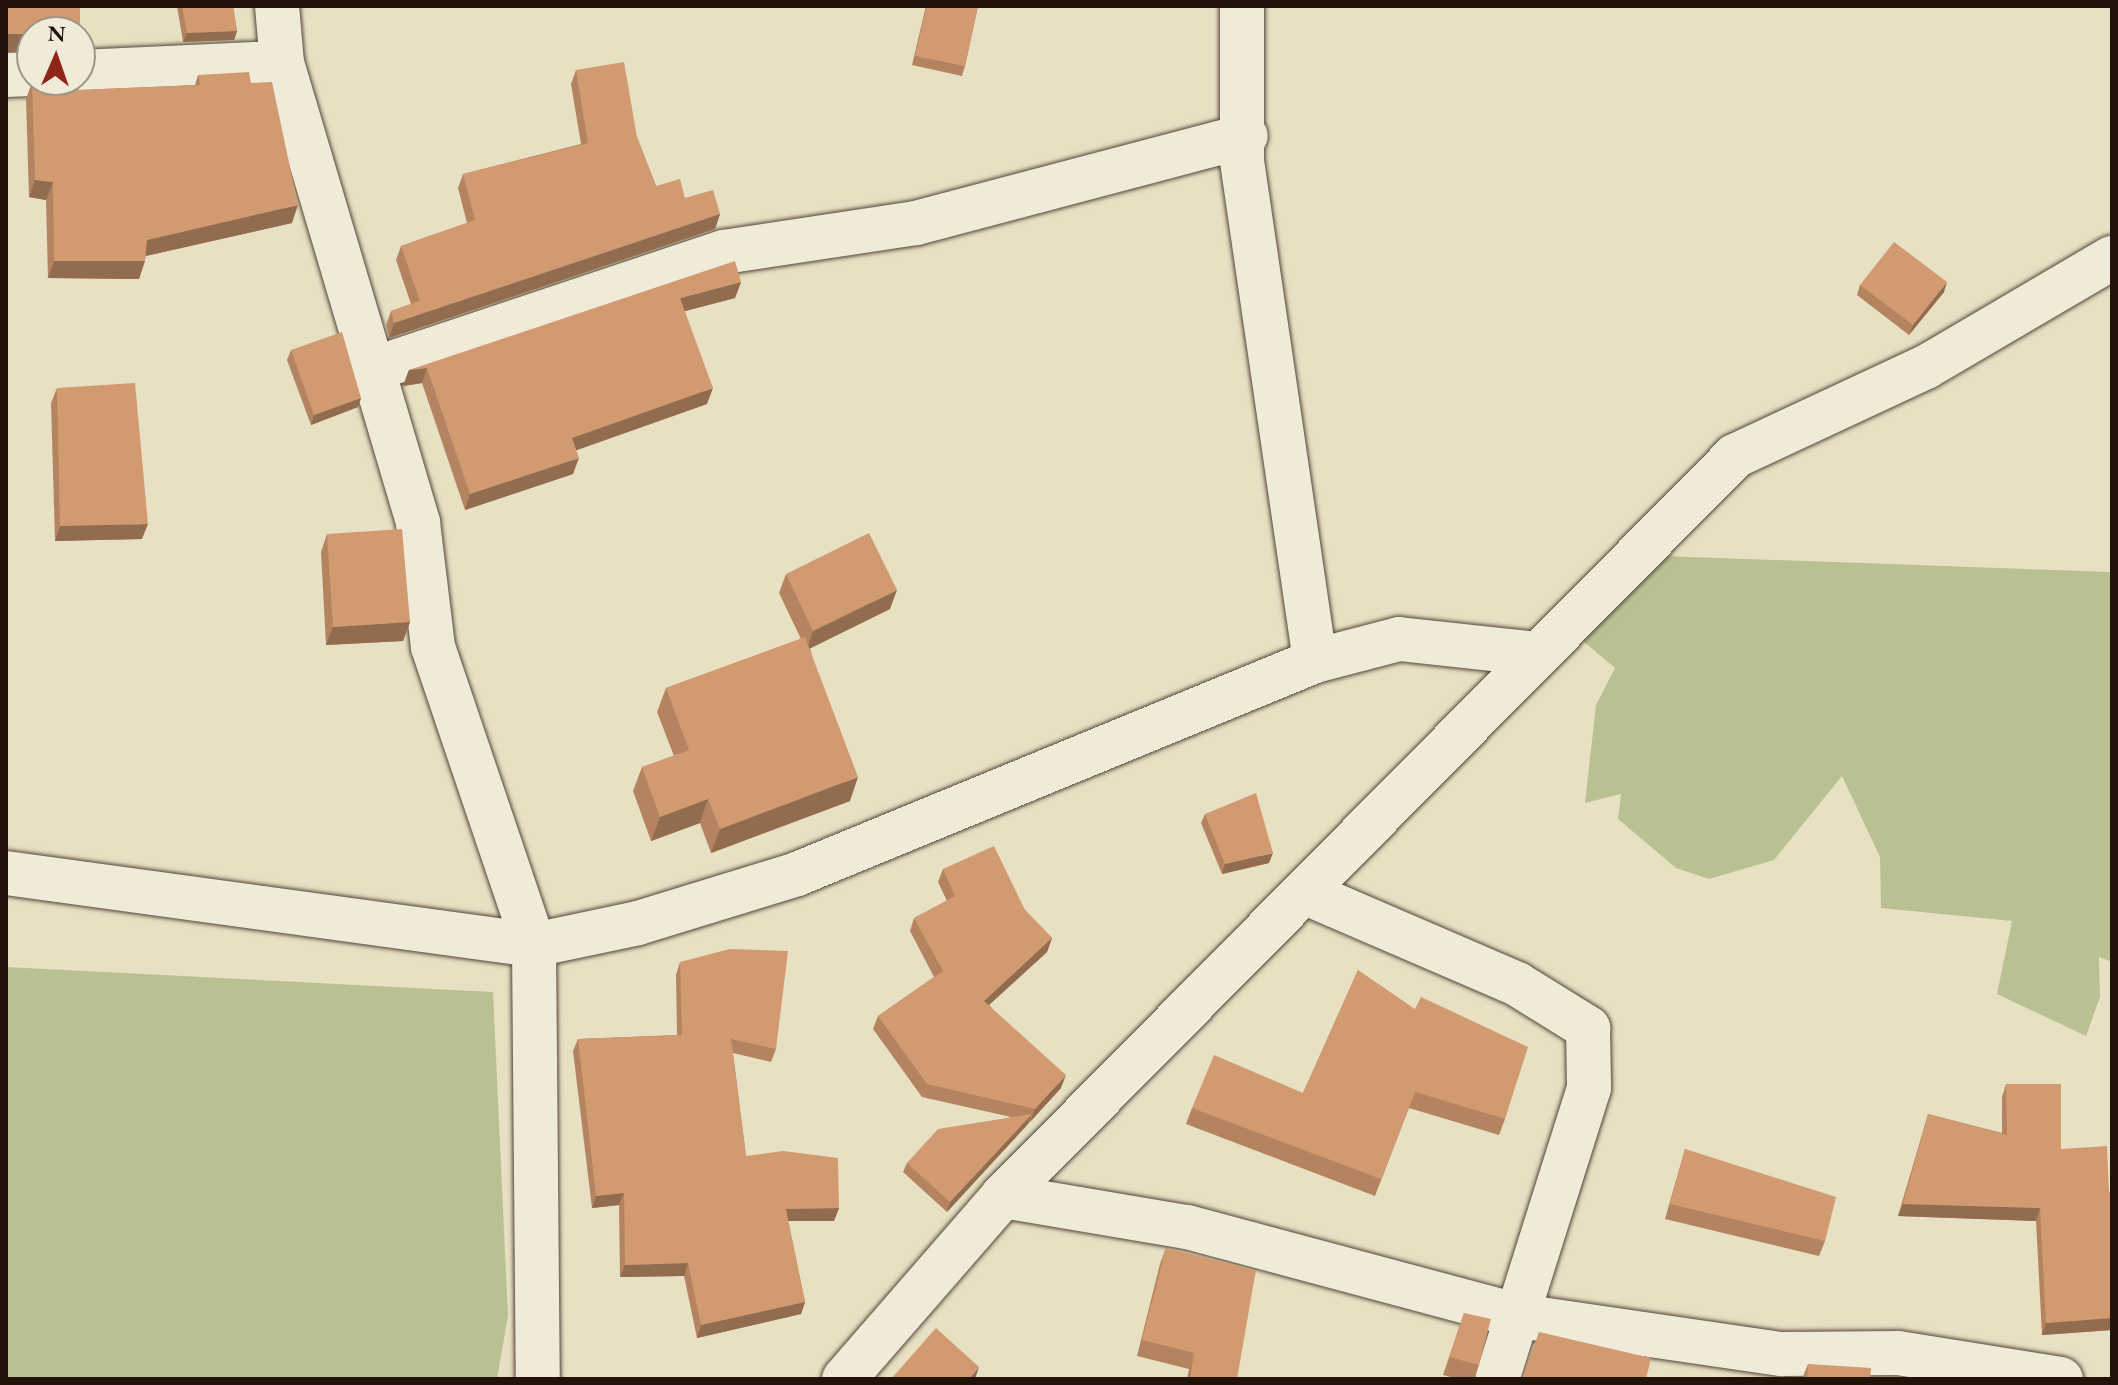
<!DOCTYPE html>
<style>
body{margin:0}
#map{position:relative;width:2118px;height:1385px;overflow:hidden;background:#e8e0c3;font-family:"EB Garamond",serif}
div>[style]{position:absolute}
.green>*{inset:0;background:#b9c192}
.roads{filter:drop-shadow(0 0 2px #534638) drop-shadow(0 0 2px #534638)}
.minor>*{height:44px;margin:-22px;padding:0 22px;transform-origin:22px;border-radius:22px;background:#f0ebd8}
.wall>*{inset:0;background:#b48461}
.shaded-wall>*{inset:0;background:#926c4f}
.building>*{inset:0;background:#d19a71}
span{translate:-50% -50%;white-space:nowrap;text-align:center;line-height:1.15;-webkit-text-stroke:6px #f0ebd8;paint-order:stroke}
.frame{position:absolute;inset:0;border:8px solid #21130a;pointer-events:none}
.north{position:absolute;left:16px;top:16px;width:80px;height:80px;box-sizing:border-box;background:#f0ebd8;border:2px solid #9d9586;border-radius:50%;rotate:2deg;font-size:22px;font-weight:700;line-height:32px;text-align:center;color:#21130a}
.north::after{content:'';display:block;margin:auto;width:28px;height:36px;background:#8f2418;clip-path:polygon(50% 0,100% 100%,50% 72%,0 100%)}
</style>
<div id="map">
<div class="green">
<div style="clip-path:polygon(1664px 556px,2112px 572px,2112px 962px,2099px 957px,2100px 997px,2086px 1036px,1997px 994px,2012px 921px,1881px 908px,1880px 857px,1842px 776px,1774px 860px,1709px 879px,1676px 868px,1618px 819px,1621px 794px,1585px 803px,1596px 705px,1615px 668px,1583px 641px)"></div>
<div style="clip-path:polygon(6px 967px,493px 992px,508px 1316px,497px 1379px,6px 1379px)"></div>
</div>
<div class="roads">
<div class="minor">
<div style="left:277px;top:6px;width:57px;rotate:85deg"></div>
<div style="left:282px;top:63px;width:480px;rotate:73.5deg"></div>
<div style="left:418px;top:523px;width:125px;rotate:83.1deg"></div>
<div style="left:433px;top:647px;width:315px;rotate:71.3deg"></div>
<div style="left:534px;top:945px;width:434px;rotate:89.5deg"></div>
<div style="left:1242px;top:6px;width:155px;rotate:90deg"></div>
<div style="left:1242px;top:161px;width:505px;rotate:81.69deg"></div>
<div style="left:80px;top:72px;width:202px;rotate:-2.6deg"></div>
<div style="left:6px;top:75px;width:26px;rotate:-2deg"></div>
<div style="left:374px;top:369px;width:369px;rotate:-18.5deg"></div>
<div style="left:724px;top:252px;width:194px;rotate:-8.6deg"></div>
<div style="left:916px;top:223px;width:341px;rotate:-14.8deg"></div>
<div style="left:6px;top:873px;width:533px;rotate:7.77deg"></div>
<div style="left:534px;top:945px;width:106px;rotate:-11.9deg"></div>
<div style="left:638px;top:923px;width:166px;rotate:-17.1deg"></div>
<div style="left:797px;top:874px;width:560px;rotate:-22.35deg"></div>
<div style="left:1315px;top:661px;width:87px;rotate:-14.7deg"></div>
<div style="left:1399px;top:639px;width:138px;rotate:6.2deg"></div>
<div style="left:1306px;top:893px;width:230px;rotate:23.3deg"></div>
<div style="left:1517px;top:984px;width:84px;rotate:31.8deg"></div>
<div style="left:1588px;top:1028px;width:60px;rotate:89deg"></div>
<div style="left:1589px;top:1088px;width:305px;rotate:107.5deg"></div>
<div style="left:1003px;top:1196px;width:187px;rotate:9.6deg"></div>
<div style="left:1187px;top:1227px;width:345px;rotate:15deg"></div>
<div style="left:1520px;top:1316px;width:265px;rotate:8.3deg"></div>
<div style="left:1782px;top:1354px;width:116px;rotate:-0.5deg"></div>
<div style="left:1898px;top:1353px;width:165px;rotate:9.1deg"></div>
<div style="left:844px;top:1379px;width:242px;rotate:-49deg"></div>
<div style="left:1003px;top:1196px;width:1041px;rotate:-45.31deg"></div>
<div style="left:1735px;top:456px;width:211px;rotate:-25deg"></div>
<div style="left:1926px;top:367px;width:216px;rotate:-30.4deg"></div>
</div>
</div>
<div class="wall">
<div style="clip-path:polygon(177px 6px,233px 6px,237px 31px,234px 40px,183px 42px)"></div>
<div style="clip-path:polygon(926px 6px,978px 6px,965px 66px,962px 76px,912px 65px)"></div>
<div style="clip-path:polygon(576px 70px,637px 137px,656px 186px,685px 198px,720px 214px,715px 229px,389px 338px,386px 325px,391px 311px,411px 304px,396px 260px,401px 246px,467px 223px,458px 188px,463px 174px,581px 144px,571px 84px)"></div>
<div style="clip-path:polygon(198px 75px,251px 83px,292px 223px,146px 256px,139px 279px,48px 278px,46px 200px,29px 197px,26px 99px,32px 82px,79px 90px,195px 85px)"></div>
<div style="clip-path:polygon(741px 282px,735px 298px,685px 311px,707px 404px,576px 450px,573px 474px,465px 510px,422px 383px,403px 386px,409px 370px)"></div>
<div style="clip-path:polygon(1860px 285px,1944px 292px,1909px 335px,1857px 295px)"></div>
<div style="clip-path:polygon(291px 350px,361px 398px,358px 407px,311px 425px,287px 360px)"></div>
<div style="clip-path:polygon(57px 388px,142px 539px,55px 541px,51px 403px)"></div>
<div style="clip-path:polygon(327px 534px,410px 622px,403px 641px,326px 645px,321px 552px)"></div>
<div style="clip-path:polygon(786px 574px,890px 609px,810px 648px,850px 801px,711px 853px,700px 823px,651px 841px,633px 791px,642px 767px,674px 756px,657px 712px,666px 688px,801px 639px,779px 593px)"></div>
<div style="clip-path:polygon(1205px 814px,1269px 863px,1222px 874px,1201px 823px)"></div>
<div style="clip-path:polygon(943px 869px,1025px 910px,1052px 938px,1047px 952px,989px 1005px,1061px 1088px,947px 1212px,903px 1172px,907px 1163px,1011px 1117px,922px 1097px,873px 1029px,878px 1016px,934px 977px,910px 931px,914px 918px,947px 901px,938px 882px)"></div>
<div style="clip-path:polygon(680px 962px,776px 1049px,771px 1062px,733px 1053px,746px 1156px,839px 1208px,834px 1221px,788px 1221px,805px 1302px,801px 1314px,697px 1338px,684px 1276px,620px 1277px,619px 1205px,592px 1208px,573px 1051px,578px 1039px,677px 1035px,676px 975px)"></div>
<div style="clip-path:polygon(1358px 970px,1505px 1119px,1499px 1135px,1409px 1108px,1375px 1196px,1186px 1124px,1192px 1108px,1303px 1093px)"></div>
<div style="clip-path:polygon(2006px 1084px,2061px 1149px,2109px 1192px,2112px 1192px,2112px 1330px,2042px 1335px,2036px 1221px,1898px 1216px,1928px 1114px,2002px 1133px,2002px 1097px)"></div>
<div style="clip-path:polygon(1685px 1149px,1825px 1241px,1819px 1256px,1665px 1219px)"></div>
<div style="clip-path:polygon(1166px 1248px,1237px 1379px,1187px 1379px,1189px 1369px,1137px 1356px,1160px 1264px)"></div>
<div style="clip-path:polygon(1464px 1313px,1479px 1365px,1474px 1379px,1458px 1379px,1443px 1375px)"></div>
<div style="clip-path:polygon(1808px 1364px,1870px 1379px,1802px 1379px)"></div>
</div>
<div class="shaded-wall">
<div style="clip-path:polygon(237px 31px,234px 40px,183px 42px,187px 33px)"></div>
<div style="clip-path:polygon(6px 34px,32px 34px,32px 52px,6px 52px)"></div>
<div style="clip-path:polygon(35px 180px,53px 182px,46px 200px,29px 197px)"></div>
<div style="clip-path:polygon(298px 205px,292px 223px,141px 257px,147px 240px)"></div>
<div style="clip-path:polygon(720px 214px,715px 229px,389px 338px,394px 323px)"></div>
<div style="clip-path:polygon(54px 261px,145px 261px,139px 279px,48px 278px)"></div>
<div style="clip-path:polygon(741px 282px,735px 298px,674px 314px,680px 298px)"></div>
<div style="clip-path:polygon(1947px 282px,1944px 292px,1909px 335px,1913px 325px)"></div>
<div style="clip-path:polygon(427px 368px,422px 383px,403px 386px,409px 370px)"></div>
<div style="clip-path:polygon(713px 388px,707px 404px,566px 454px,572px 438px)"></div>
<div style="clip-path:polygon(361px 398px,358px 407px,311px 425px,314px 415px)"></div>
<div style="clip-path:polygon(579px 458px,573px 474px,465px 510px,470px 494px)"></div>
<div style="clip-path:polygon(148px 524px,142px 539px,55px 541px,60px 526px)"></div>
<div style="clip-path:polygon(897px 590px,890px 609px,807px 650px,813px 631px)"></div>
<div style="clip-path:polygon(410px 622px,403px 641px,326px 645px,333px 627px)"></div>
<div style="clip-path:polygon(858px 777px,850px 801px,711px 853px,720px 829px)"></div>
<div style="clip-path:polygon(708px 799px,700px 823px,651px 841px,660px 817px)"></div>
<div style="clip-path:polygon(1273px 853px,1269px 863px,1222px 874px,1225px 864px)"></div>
<div style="clip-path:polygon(1052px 938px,1047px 952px,979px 1014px,984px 1001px)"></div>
<div style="clip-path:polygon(1066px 1075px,1061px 1088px,1030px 1122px,1035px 1109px)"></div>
<div style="clip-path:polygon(1032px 1114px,1028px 1124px,947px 1212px,950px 1202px)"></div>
<div style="clip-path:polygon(624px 1193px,619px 1205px,592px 1208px,596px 1196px)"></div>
<div style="clip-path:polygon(1903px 1204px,2040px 1208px,2036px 1221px,1898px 1216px)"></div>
<div style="clip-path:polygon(839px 1208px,834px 1221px,781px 1221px,786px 1209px)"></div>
<div style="clip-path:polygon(688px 1263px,684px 1276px,620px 1277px,625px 1265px)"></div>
<div style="clip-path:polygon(805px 1302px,801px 1314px,697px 1338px,701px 1325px)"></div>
<div style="clip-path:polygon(2112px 1318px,2112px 1330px,2042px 1335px,2046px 1323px)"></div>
<div style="clip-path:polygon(979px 1367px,975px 1379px,969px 1379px)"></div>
</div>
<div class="building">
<div style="clip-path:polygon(6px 6px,80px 6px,80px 30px,79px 32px,32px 32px,32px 34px,6px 34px)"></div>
<div style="clip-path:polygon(182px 6px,233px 6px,237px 31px,187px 33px)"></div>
<div style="clip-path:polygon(927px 6px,978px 6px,965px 66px,915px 56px)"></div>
<div style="clip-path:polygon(624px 62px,637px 137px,656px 186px,680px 179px,685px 198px,713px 190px,720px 214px,394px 323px,391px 311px,420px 301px,401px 246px,475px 220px,463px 174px,588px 143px,576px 70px)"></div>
<div style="clip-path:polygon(249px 72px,251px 83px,272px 82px,298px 205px,147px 240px,145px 261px,54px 261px,53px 182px,35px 180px,32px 82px,41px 80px,79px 80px,79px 90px,200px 85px,198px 75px)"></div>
<div style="clip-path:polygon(1894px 242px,1947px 282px,1913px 325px,1860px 285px)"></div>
<div style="clip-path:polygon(735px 261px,741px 282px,680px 298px,713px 388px,572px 438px,579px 458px,470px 494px,427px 368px,409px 370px)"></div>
<div style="clip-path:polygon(342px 332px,361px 398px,314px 415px,291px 350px)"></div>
<div style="clip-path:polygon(135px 383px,148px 524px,60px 526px,57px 388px)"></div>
<div style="clip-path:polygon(402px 529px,410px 622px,333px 627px,327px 534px)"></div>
<div style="clip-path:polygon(869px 533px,897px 590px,813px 631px,786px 574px)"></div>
<div style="clip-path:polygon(805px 637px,858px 777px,720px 829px,708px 799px,660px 817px,642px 767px,689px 750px,666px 688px)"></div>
<div style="clip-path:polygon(1256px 793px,1273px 853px,1225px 864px,1205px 814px)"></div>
<div style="clip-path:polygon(994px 846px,1025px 910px,1052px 938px,984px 1001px,1066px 1075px,1035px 1109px,927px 1084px,878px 1016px,943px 971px,914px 918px,955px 896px,943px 869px)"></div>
<div style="clip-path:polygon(730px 949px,788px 951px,776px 1049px,731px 1039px,746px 1156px,783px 1151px,838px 1158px,839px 1208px,786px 1209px,805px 1302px,701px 1325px,688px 1263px,625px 1265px,624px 1193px,596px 1196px,578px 1039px,682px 1035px,680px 962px)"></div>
<div style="clip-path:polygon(1358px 970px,1415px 1009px,1421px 997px,1528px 1047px,1505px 1119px,1415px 1092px,1381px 1179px,1192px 1108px,1214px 1055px,1303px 1093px)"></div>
<div style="clip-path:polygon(2006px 1084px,2061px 1084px,2061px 1149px,2107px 1146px,2109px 1192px,2112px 1192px,2112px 1318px,2046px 1323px,2040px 1208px,1903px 1204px,1928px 1114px,2007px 1135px)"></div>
<div style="clip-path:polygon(1032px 1114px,950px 1202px,907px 1163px,938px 1129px)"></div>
<div style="clip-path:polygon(1685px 1149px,1836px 1197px,1825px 1241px,1670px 1204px)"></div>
<div style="clip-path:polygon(1166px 1248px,1256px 1270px,1237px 1379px,1190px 1379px,1194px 1353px,1142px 1340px)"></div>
<div style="clip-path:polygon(1464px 1313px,1491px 1319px,1479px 1365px,1449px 1357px)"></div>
<div style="clip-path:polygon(936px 1328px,979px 1367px,969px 1379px,891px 1379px)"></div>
<div style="clip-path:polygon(1539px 1332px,1651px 1358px,1646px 1379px,1522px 1379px)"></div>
<div style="clip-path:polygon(1808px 1364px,1871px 1368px,1870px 1379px,1807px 1379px)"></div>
</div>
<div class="frame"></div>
<div class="north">N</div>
</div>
